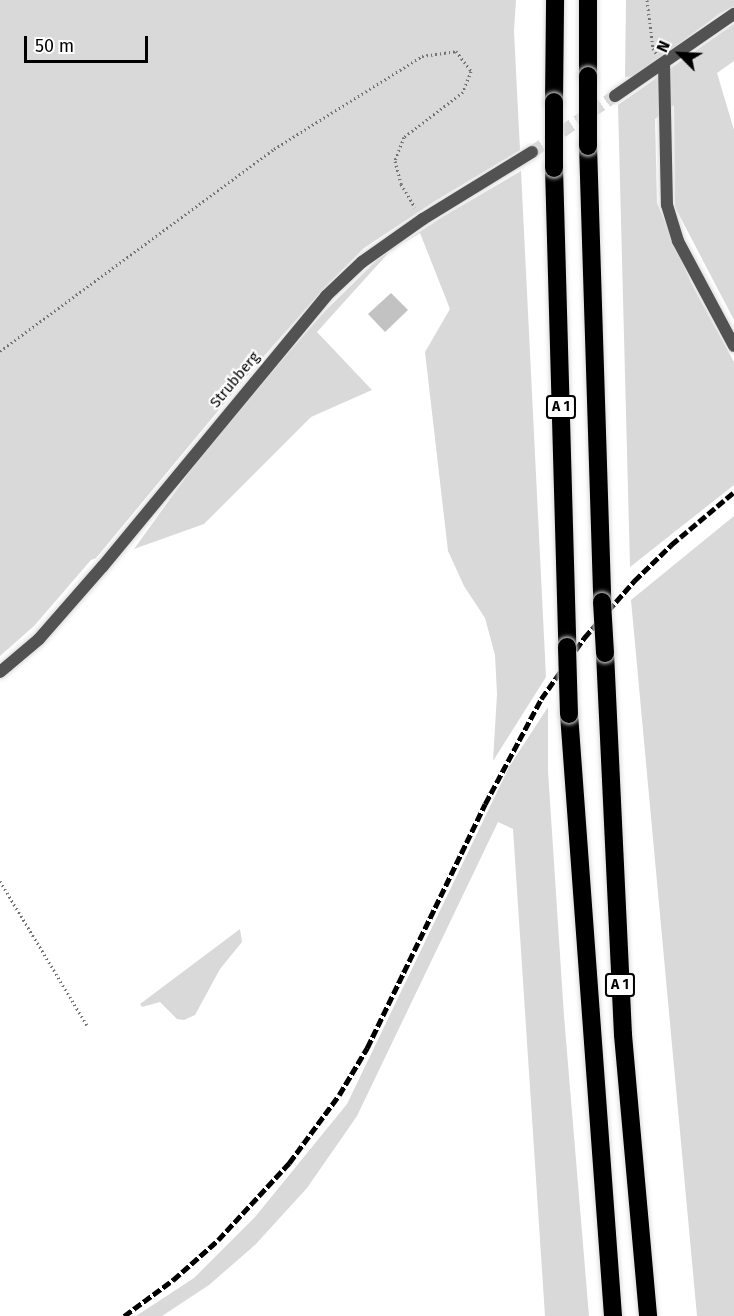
<!DOCTYPE html>
<style>
body{margin:0}
#map{position:relative;width:734px;height:1316px;overflow:hidden;background:#fff;font-family:"Fira Sans",sans-serif}
div>[style]{position:absolute}
.green>*{inset:0;background:#d9d9d9}
.building>*{inset:0;background:#c2c2c2}
.minor-tunnel>*{height:12px;margin-top:-6px;transform-origin:0;background:repeating-linear-gradient(90deg,#d9d9d9 0 12px,transparent 0 18px)}
.path>*{height:3px;margin-top:-1.5px;transform-origin:0;background:repeating-linear-gradient(90deg,#747474 0 1.5px,transparent 0 4.5px)}
.roads{filter:drop-shadow(0 0 2px #dbdbdb) drop-shadow(0 0 2px #dbdbdb)}
.minor>*{height:12px;margin:-6px;padding:0 6px;transform-origin:6px;border-radius:6px;background:#525252}
.motorway>*{height:18px;margin:-9px;padding:0 9px;transform-origin:9px;border-radius:9px;background:#000}
.rail>*{height:4.5px;margin-top:-2.25px;transform-origin:0;background:repeating-linear-gradient(90deg,#000 0 9px,transparent 0 12px)}
.bridges{filter:drop-shadow(0 0 2px #dbdbdb) drop-shadow(0 0 2px #dbdbdb)}
.motorway-bridge>*{height:18px;margin:-9px;padding:0 9px;transform-origin:9px;border-radius:9px;background:#000}
span{translate:-50% -50%;white-space:nowrap;text-align:center;line-height:1.15;-webkit-text-stroke:4.5px #fff;paint-order:stroke}
.shield-label span{padding:2px 4px;background:#fff;border:2px solid;border-radius:4px;-webkit-text-stroke-width:0}
.shield-label{font-size:14px;color:#000;font-weight:700}
.street-label{font-size:15px;color:#000}
.north{position:absolute;left:650px;top:24px;width:60px;height:60px;-webkit-text-stroke:4px #fff;paint-order:stroke;rotate:294deg;font-size:16px;font-weight:700;line-height:24px;text-align:center;color:#000}
.north::after{content:'';display:block;margin:auto;width:21px;height:27px;background:#000;clip-path:polygon(50% 0,100% 100%,50% 72%,0 100%)}
.scale{position:absolute;left:24px;top:36px;width:124px;height:27px;box-sizing:border-box;border:3px solid #000;border-top:0;padding-left:8px;font-size:18px;line-height:21px;white-space:nowrap;color:#000;-webkit-text-stroke:4px #fff;paint-order:stroke}
</style>
<div id="map">
<div class="green">
<div style="clip-path:polygon(0 0,516px 0,514px 31px,520px 150px,435px 201px,364px 248px,326px 286px,256px 365px,96px 558px,91px 560px,34px 626px,0 656px)"></div>
<div style="clip-path:polygon(626px 0,734px 0,734px 6px,719px 14px,635px 76px,625px 77px)"></div>
<div style="clip-path:polygon(734px 24px,734px 61px,717px 73px,734px 130px,734px 320px,675px 207px,674px 105px,655px 119px,657px 203px,691px 283px,734px 362px,734px 485px,630px 567px,618px 105px)"></div>
<div style="clip-path:polygon(521px 171px,546px 677px,493px 761px,497px 694px,495px 655px,485px 618px,464px 586px,448px 551px,425px 352px,450px 309px,420px 233px,391px 250px,317px 332px,372px 390px,311px 417px,204px 524px,134px 549px,199px 459px,276px 367px,326px 310px,377px 260px,444px 216px)"></div>
<div style="clip-path:polygon(734px 516px,734px 1316px,697px 1316px,631px 600px)"></div>
<div style="clip-path:polygon(548px 707px,548px 771px,564px 1016px,589px 1316px,545px 1316px,513px 829px,498px 822px,357px 1116px,307px 1188px,255px 1245px,209px 1285px,162px 1316px,136px 1316px,194px 1278px,255px 1217px,347px 1104px,509px 767px)"></div>
<div style="clip-path:polygon(240px 929px,242px 942px,220px 969px,195px 1015px,184px 1020px,177px 1019px,160px 1002px,142px 1007px,140px 1004px)"></div>
</div>
<div class="building">
<div style="clip-path:polygon(391px 293px,408px 310px,385px 332px,368px 314px)"></div>
</div>
<div class="minor-tunnel">
<div style="left:532px;top:152px;width:100px;rotate:-34deg"></div>
</div>
<div class="path">
<div style="left:647px;top:0;width:48px;rotate:82.9deg"></div>
<div style="left:653px;top:48px;width:6px;rotate:59deg"></div>
<div style="left:0;top:351px;width:340px;rotate:-36.4deg"></div>
<div style="left:274px;top:149px;width:175px;rotate:-32.1deg"></div>
<div style="left:422px;top:56px;width:34px;rotate:-8deg"></div>
<div style="left:456px;top:51px;width:25px;rotate:53deg"></div>
<div style="left:471px;top:71px;width:22px;rotate:111deg"></div>
<div style="left:463px;top:92px;width:74px;rotate:142.7deg"></div>
<div style="left:404px;top:137px;width:26px;rotate:111deg"></div>
<div style="left:395px;top:161px;width:24px;rotate:75deg"></div>
<div style="left:401px;top:184px;width:27px;rotate:59deg"></div>
<div style="left:0;top:881px;width:168px;rotate:58.9deg"></div>
</div>
<div class="roads">
<div class="minor">
<div style="left:664px;top:64px;width:141px;rotate:88.8deg"></div>
<div style="left:667px;top:205px;width:38px;rotate:73deg"></div>
<div style="left:678px;top:241px;width:119px;rotate:61.9deg"></div>
<div style="left:615px;top:96px;width:145px;rotate:-34.6deg"></div>
<div style="left:0;top:672px;width:51px;rotate:-40.2deg"></div>
<div style="left:39px;top:639px;width:97px;rotate:-48.8deg"></div>
<div style="left:103px;top:566px;width:350px;rotate:-50.4deg"></div>
<div style="left:326px;top:296px;width:50px;rotate:-43.4deg"></div>
<div style="left:362px;top:262px;width:75px;rotate:-35.2deg"></div>
<div style="left:423px;top:219px;width:128px;rotate:-31.6deg"></div>
</div>
<div class="motorway">
<div style="left:588px;top:0;width:76px;rotate:90deg"></div>
<div style="left:554px;top:102px;width:102px;rotate:-89.4deg"></div>
<div style="left:588px;top:146px;width:456px;rotate:88.2deg"></div>
<div style="left:554px;top:168px;width:479px;rotate:88.4deg"></div>
<div style="left:605px;top:653px;width:382px;rotate:87.3deg"></div>
<div style="left:623px;top:1035px;width:282px;rotate:84.9deg"></div>
<div style="left:569px;top:714px;width:604px;rotate:85.82deg"></div>
</div>
</div>
<div class="rail">
<div style="left:124px;top:1316px;width:61px;rotate:-36.3deg"></div>
<div style="left:173px;top:1280px;width:60px;rotate:-41.6deg"></div>
<div style="left:218px;top:1240px;width:105px;rotate:-47.3deg"></div>
<div style="left:289px;top:1163px;width:84px;rotate:-53.7deg"></div>
<div style="left:339px;top:1095px;width:55px;rotate:-59.2deg"></div>
<div style="left:367px;top:1048px;width:271px;rotate:-64.2deg"></div>
<div style="left:485px;top:804px;width:119px;rotate:-61.9deg"></div>
<div style="left:541px;top:699px;width:75px;rotate:-54.8deg"></div>
<div style="left:584px;top:638px;width:76px;rotate:-48.7deg"></div>
<div style="left:634px;top:581px;width:52px;rotate:-44.2deg"></div>
<div style="left:671px;top:545px;width:82px;rotate:-40.1deg"></div>
</div>
<div class="bridges">
<div class="motorway-bridge">
<div style="left:588px;top:76px;width:70px;rotate:90deg"></div>
<div style="left:554px;top:102px;width:66px;rotate:90deg"></div>
<div style="left:602px;top:602px;width:51px;rotate:86.6deg"></div>
<div style="left:567px;top:647px;width:67px;rotate:88.3deg"></div>
</div>
</div>
<div class="shield-label">
<span style="left:561px;top:407px">A 1</span>
<span style="left:620px;top:985px">A 1</span>
</div>
<div class="street-label">
<span style="left:235px;top:380px;rotate:-50deg">Strubberg</span>
</div>
<div class="north">N</div>
<div class="scale">50 m</div>
</div>
